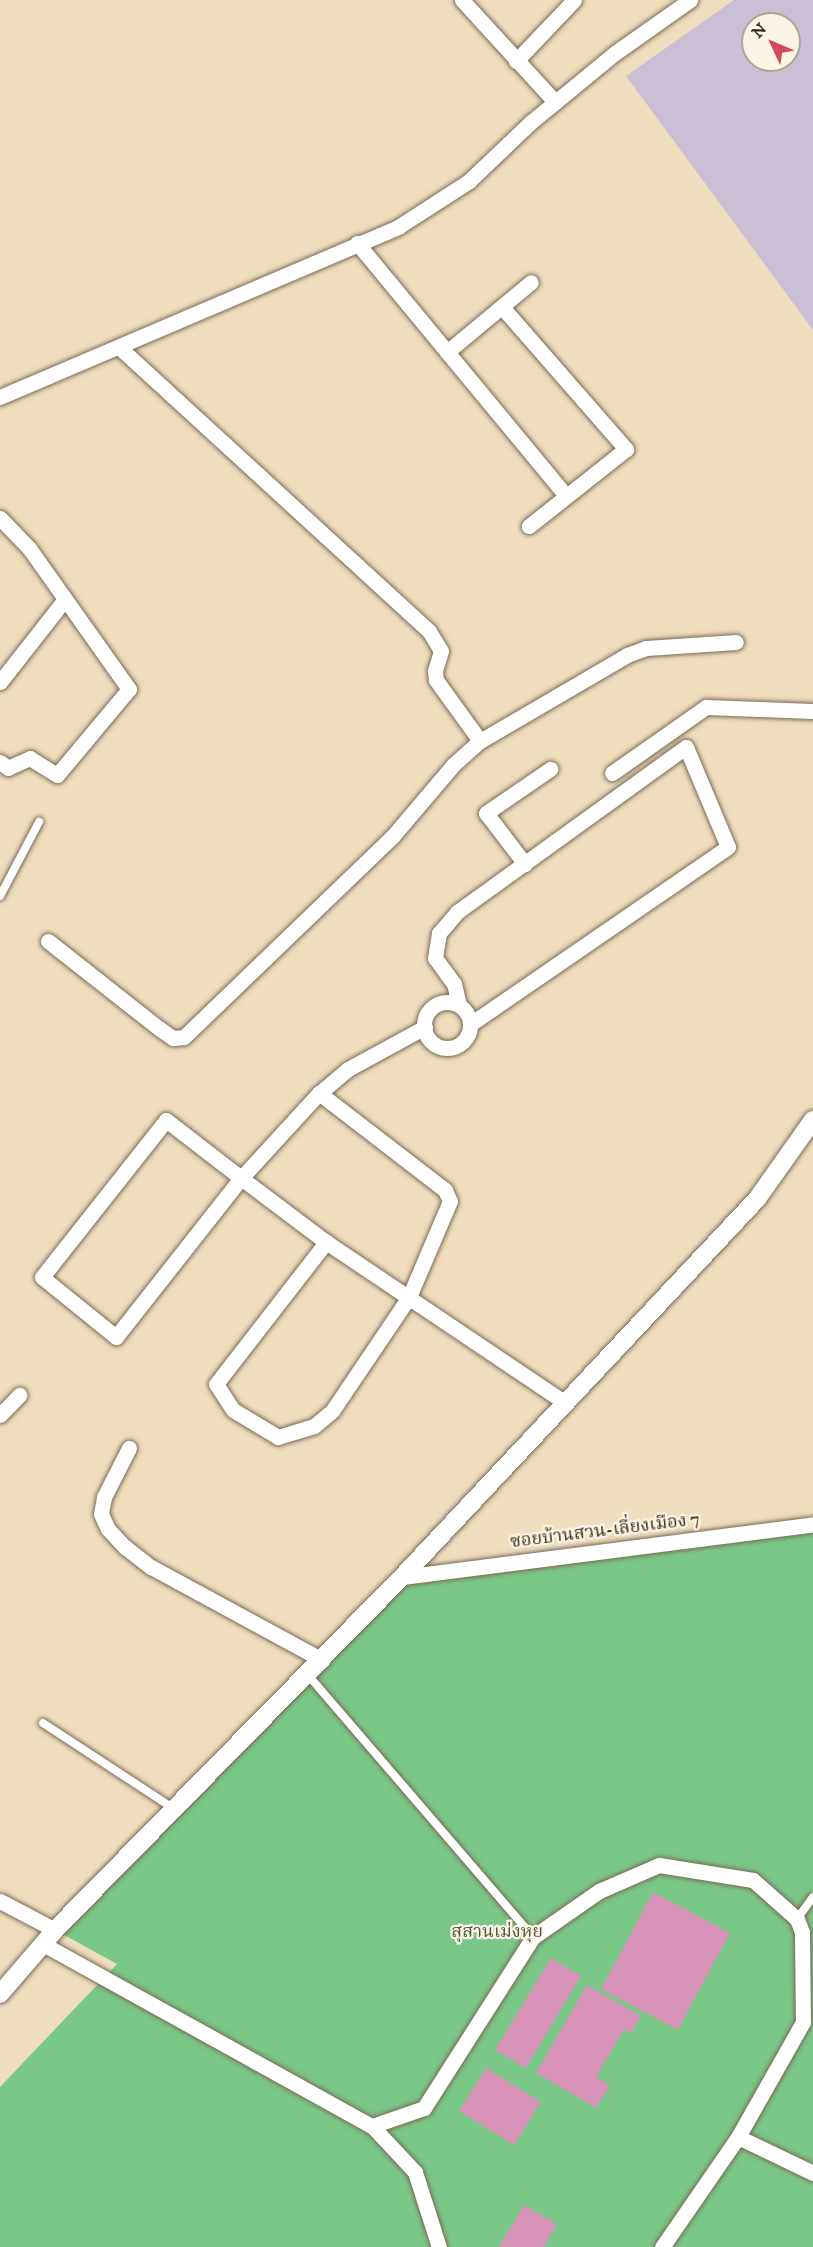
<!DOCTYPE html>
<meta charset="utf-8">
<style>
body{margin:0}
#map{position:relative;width:813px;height:2247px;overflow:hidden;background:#efdebd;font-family:"IM FELL DW Pica","Noto Serif Thai",serif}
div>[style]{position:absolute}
.industrial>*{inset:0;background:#cbbfd5}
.green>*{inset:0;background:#7ac887}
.building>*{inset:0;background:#d893b8}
.roads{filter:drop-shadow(0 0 2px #7a6956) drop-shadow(0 0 2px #7a6956)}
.service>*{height:8px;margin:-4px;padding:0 4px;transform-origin:4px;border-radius:4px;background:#fff}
.minor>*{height:15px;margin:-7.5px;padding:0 7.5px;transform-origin:7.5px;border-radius:7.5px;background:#fff}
.minor>.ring{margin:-7.5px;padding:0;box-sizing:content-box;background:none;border:15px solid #fff;border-radius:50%}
.tertiary>*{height:18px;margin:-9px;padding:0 9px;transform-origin:9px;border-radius:9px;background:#fff}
span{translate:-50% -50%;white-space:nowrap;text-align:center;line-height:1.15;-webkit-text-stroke:4.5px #fcf5e5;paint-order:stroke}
.street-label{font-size:18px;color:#3b2a1e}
.park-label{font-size:18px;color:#4e593e}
.north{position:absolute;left:741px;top:12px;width:60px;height:60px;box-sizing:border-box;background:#fcf5e5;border:2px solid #afa495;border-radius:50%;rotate:314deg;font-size:16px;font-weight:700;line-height:24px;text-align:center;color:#3b2a1e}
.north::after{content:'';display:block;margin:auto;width:21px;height:27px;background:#d1495b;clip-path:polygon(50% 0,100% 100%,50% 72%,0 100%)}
</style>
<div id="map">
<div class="industrial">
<div style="clip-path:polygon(evenodd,734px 0,813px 0,813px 330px,626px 76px,734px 0,753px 24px,789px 24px,789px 60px,753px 60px,753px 24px)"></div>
</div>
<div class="green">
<div style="clip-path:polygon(813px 1524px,813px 2247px,0 2247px,0 2087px,117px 1964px,55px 1930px,402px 1577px)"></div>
</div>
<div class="building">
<div style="clip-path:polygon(653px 1892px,730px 1933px,678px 2030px,601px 1989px)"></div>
<div style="clip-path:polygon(551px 1958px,581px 1976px,526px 2068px,495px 2050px)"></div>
<div style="clip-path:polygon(587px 1985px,641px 2016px,631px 2033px,624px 2029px,596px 2077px,610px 2086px,596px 2108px,536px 2073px)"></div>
<div style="clip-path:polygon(486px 2068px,541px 2102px,514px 2145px,459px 2111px)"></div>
<div style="clip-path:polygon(524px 2205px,557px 2224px,544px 2247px,499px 2247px)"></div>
</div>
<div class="roads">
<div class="service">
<div style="left:0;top:896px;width:84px;rotate:-62.2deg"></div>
<div style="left:307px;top:1674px;width:347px;rotate:49.3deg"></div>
<div style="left:43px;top:1723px;width:155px;rotate:33.2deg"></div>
<div style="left:797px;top:1919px;width:27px;rotate:-54deg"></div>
</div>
<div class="minor">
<div style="left:462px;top:0;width:138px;rotate:47.6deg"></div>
<div style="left:516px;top:61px;width:84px;rotate:-46.4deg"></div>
<div style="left:357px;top:243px;width:328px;rotate:50.4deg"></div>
<div style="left:502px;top:307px;width:189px;rotate:48.9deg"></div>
<div style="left:626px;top:449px;width:124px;rotate:141.6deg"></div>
<div style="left:120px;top:348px;width:419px;rotate:42.5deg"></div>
<div style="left:429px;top:631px;width:23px;rotate:59deg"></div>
<div style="left:441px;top:651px;width:21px;rotate:107deg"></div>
<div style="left:435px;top:671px;width:9px;rotate:84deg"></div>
<div style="left:436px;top:680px;width:75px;rotate:54.2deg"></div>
<div style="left:447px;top:352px;width:109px;rotate:-39.8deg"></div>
<div style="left:0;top:397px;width:433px;rotate:-23.1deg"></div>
<div style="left:398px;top:227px;width:85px;rotate:-32.9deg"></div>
<div style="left:469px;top:181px;width:86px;rotate:-43.6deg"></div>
<div style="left:531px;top:122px;width:109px;rotate:-39.4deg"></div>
<div style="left:615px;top:53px;width:92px;rotate:-35.2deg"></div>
<div style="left:0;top:518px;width:42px;rotate:46deg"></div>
<div style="left:29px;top:548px;width:173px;rotate:54.7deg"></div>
<div style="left:129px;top:689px;width:112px;rotate:129.9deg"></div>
<div style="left:57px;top:775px;width:32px;rotate:-148deg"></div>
<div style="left:30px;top:758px;width:24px;rotate:156deg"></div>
<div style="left:8px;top:768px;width:10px;rotate:-143deg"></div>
<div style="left:0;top:682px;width:105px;rotate:-51.9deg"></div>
<div style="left:612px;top:773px;width:115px;rotate:-35.1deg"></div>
<div style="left:706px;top:707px;width:107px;rotate:2.1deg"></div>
<div style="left:525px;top:864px;width:64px;rotate:-127.4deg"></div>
<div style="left:486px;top:813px;width:78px;rotate:-34.5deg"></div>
<div style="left:48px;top:941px;width:142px;rotate:38.2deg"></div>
<div style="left:160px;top:1029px;width:16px;rotate:35deg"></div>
<div style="left:173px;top:1038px;width:11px;rotate:-5deg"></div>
<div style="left:184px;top:1037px;width:289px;rotate:-43.9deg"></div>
<div style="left:392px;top:837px;width:94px;rotate:-49.7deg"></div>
<div style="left:453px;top:765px;width:36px;rotate:-42deg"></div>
<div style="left:480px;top:741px;width:170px;rotate:-30.3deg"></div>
<div style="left:627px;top:655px;width:20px;rotate:-20deg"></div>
<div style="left:646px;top:648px;width:90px;rotate:-3.8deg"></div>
<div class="ring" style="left:424px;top:1002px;width:31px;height:31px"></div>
<div style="left:459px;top:1005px;width:22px;rotate:-103deg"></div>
<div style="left:454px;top:984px;width:32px;rotate:-126deg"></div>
<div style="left:435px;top:958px;width:25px;rotate:-81deg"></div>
<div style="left:439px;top:933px;width:12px;rotate:-48deg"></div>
<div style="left:447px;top:924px;width:16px;rotate:-50deg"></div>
<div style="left:457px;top:912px;width:282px;rotate:-35.8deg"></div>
<div style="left:686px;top:747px;width:108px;rotate:67.2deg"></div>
<div style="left:728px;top:847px;width:313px;rotate:145.5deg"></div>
<div style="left:425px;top:1027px;width:88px;rotate:151.4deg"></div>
<div style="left:348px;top:1069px;width:38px;rotate:140deg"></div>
<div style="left:319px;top:1093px;width:115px;rotate:132.5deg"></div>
<div style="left:241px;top:1178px;width:202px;rotate:128.2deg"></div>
<div style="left:116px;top:1337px;width:95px;rotate:-141deg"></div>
<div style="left:42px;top:1277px;width:200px;rotate:-51.7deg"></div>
<div style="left:166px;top:1120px;width:95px;rotate:37.7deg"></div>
<div style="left:241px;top:1178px;width:106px;rotate:37deg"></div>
<div style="left:326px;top:1242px;width:289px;rotate:33.9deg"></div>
<div style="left:319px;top:1093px;width:159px;rotate:37.6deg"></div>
<div style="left:445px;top:1190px;width:12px;rotate:66deg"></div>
<div style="left:450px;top:1201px;width:104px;rotate:113.1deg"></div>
<div style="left:409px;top:1297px;width:138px;rotate:124deg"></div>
<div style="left:332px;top:1411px;width:23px;rotate:140deg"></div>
<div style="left:314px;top:1426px;width:38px;rotate:163deg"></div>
<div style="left:278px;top:1437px;width:52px;rotate:-149deg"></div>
<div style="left:233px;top:1410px;width:31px;rotate:-123deg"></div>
<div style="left:216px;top:1384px;width:180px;rotate:-52.2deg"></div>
<div style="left:0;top:1415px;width:28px;rotate:-46deg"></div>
<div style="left:129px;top:1448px;width:55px;rotate:117deg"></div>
<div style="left:104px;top:1497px;width:17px;rotate:100deg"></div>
<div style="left:101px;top:1514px;width:17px;rotate:65deg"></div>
<div style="left:108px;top:1529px;width:25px;rotate:47deg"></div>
<div style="left:125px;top:1547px;width:33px;rotate:38deg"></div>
<div style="left:151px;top:1567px;width:195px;rotate:28.5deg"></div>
<div style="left:402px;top:1577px;width:414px;rotate:-7.3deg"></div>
<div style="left:0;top:1901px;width:62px;rotate:27.8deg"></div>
<div style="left:43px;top:1944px;width:376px;rotate:29deg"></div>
<div style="left:372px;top:2126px;width:63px;rotate:46.9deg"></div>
<div style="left:415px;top:2172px;width:79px;rotate:72.3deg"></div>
<div style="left:372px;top:2126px;width:55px;rotate:-19.1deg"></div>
<div style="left:424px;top:2108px;width:203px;rotate:-57.5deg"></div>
<div style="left:533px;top:1937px;width:80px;rotate:-34.9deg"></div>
<div style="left:599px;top:1891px;width:65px;rotate:-23.4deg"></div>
<div style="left:659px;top:1865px;width:95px;rotate:9.1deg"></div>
<div style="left:753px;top:1880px;width:59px;rotate:41.6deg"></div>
<div style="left:797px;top:1919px;width:14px;rotate:69deg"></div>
<div style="left:802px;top:1932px;width:90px;rotate:89.4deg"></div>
<div style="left:803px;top:2022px;width:132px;rotate:119.5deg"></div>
<div style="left:738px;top:2137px;width:134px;rotate:124.6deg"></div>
<div style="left:738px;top:2137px;width:83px;rotate:25.6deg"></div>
</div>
<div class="tertiary">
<div style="left:0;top:1994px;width:84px;rotate:-49.3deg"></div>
<div style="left:55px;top:1930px;width:495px;rotate:-45.5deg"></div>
<div style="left:402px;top:1577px;width:519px;rotate:-46.8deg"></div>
<div style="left:757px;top:1199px;width:97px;rotate:-54.7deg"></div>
</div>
</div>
<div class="street-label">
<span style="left:605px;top:1531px;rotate:-7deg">ซอยบ้านสวน-เลี่ยงเมือง 7</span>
</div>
<div class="park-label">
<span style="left:497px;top:1932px">สุสานเม่งหุย</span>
</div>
<div class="north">N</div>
</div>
